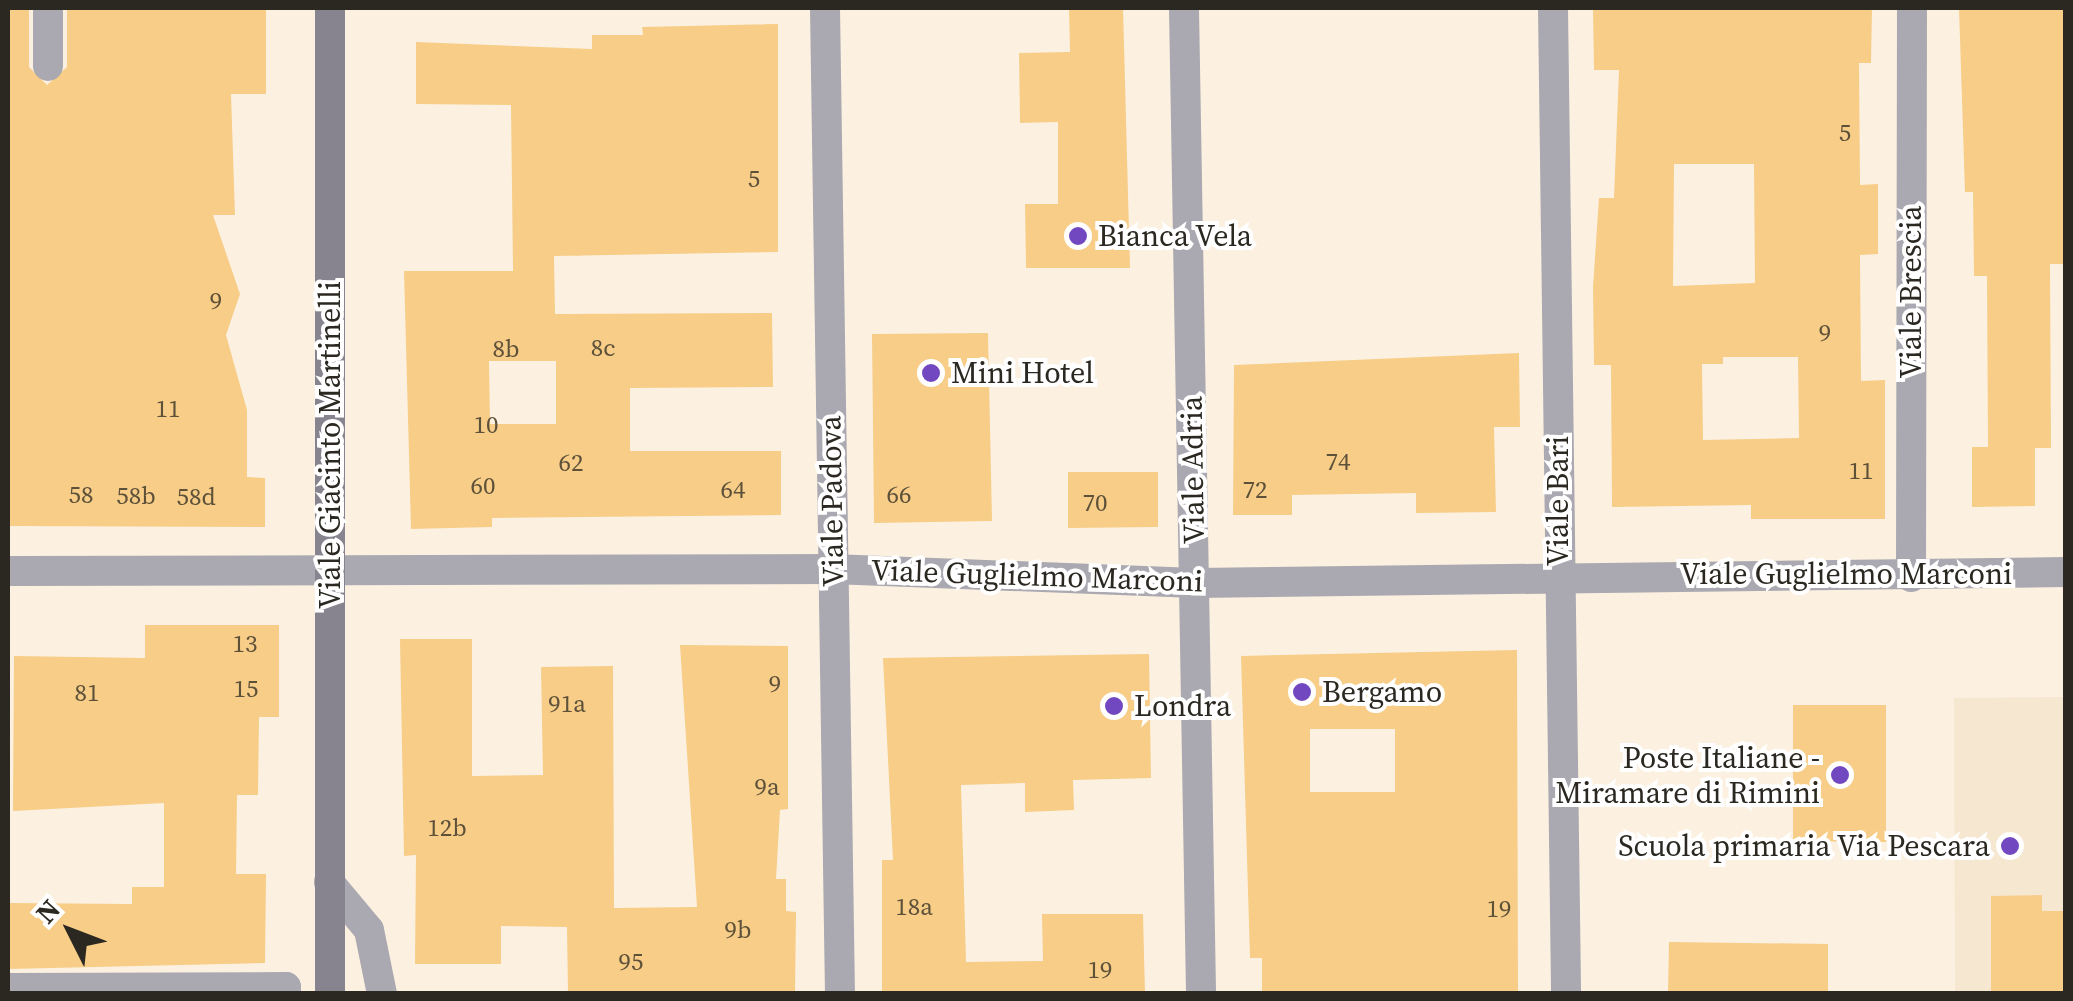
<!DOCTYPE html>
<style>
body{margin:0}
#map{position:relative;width:2073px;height:1001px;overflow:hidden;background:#fcf1e1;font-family:"Source Serif 4",serif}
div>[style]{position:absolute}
.built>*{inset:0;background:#f5e7d0}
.building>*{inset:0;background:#f7cd87}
.street>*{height:30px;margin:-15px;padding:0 15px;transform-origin:15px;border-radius:15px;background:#aaa8b0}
.secondary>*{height:30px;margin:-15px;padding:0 15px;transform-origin:15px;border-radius:15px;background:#87848f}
.dots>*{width:28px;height:28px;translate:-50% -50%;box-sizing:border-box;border:5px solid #fff;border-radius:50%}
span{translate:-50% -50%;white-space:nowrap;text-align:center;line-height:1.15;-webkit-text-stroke:8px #fff;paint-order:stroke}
.number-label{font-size:25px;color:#5e513a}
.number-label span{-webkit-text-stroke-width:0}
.poi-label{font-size:30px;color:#2b2821}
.left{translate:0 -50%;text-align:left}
.right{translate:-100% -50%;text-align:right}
.street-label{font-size:30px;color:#2b2821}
.frame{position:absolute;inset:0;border:10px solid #2b2821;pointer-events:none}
.north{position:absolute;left:20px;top:881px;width:100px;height:100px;-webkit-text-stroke:8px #fff;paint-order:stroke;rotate:312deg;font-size:28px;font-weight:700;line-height:40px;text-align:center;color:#2b2821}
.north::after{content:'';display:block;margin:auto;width:35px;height:45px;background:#2b2821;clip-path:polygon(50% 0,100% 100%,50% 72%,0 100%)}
</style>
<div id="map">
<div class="built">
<div style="clip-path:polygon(2065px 697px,2065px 993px,1955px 993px,1954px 698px)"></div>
</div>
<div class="building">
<div style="clip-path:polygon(8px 8px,29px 8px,29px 67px,47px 85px,67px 67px,67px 8px,266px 8px,266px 94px,231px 94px,235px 215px,213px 215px,240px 294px,226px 335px,247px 410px,247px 477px,265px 478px,265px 527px,8px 526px)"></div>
<div style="clip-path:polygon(1069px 8px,1123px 8px,1130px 268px,1026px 268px,1025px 204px,1058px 204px,1058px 122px,1020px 123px,1019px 53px,1070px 52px)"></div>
<div style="clip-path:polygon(evenodd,1593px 8px,1872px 8px,1871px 63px,1859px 63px,1860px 185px,1878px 184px,1878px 254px,1860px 255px,1861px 381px,1885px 380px,1885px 519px,1751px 519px,1751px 505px,1612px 507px,1611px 365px,1594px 365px,1593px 287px,1599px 198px,1614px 198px,1619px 70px,1594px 70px,1593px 8px,1674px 164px,1754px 164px,1755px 283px,1673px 286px,1674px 164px,1593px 8px,1723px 357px,1798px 357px,1799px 438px,1703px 440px,1702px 364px,1723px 364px,1723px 357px)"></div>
<div style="clip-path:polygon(1959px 8px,2066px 8px,2066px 264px,2050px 264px,2051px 448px,2035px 448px,2035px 506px,1972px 507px,1972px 447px,1988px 447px,1987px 276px,1974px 276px,1973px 192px,1965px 192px)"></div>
<div style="clip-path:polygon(evenodd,778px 24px,778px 252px,554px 256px,555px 314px,772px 313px,773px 387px,630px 388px,630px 451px,781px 451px,781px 515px,492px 518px,492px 527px,411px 529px,404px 271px,513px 271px,511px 105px,416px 104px,416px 42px,592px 49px,592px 35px,643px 35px,642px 27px,778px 24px,489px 361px,556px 361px,556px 424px,490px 424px,489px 361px)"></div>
<div style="clip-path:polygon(988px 333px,992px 521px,874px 523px,872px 334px)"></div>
<div style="clip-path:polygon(1519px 353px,1520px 427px,1494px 427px,1496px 512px,1416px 513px,1416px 493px,1292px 495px,1292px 515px,1233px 515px,1234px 365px)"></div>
<div style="clip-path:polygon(1068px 472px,1158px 472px,1158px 527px,1068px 528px)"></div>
<div style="clip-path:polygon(145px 625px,279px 625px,279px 717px,259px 717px,258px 795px,237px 795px,236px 874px,266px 874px,265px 963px,8px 969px,8px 903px,132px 904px,132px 887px,164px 887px,164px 803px,13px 811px,14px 656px,145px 658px)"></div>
<div style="clip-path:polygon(400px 639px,472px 639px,472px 776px,543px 775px,541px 667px,613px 666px,614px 908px,697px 907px,680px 645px,788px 646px,788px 809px,780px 810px,776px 879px,786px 879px,786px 911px,796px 912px,795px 994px,568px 994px,567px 927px,501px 926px,501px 964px,415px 964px,416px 855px,404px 856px)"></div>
<div style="clip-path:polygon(evenodd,1517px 650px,1518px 994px,1262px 994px,1262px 958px,1250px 958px,1241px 656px,1517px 650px,1310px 729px,1395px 729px,1395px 792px,1310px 792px,1310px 729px)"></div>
<div style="clip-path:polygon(1149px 654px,1151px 778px,1073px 780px,1074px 810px,1025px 812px,1025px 783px,961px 785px,966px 962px,1043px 961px,1042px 914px,1143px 914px,1145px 994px,882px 994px,882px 860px,893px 860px,883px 658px)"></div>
<div style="clip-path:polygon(1793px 705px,1886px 705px,1886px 842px,1793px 841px)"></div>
<div style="clip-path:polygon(2042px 895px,2042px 911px,2066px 911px,2066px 991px,1991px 991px,1991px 896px)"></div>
<div style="clip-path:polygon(1669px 942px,1828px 944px,1828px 994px,1668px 994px)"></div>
</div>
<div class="street">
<div style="left:825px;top:8px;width:986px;rotate:89.13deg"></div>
<div style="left:1184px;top:8px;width:986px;rotate:89.01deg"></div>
<div style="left:1553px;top:8px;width:986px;rotate:89.24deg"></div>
<div style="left:48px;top:66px;width:58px;rotate:-90deg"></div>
<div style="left:8px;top:571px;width:824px;rotate:-0.14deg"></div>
<div style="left:832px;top:569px;width:364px;rotate:2.2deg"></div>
<div style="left:1196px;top:583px;width:870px;rotate:-0.72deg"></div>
<div style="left:1911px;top:577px;width:569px;rotate:-89.9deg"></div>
<div style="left:329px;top:882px;width:62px;rotate:50.2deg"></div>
<div style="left:369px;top:930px;width:65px;rotate:78.5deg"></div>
<div style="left:8px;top:988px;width:278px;rotate:-0.2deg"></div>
<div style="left:286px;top:987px;width:7px;rotate:90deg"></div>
</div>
<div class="secondary">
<div style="left:330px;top:994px;width:986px;rotate:-90deg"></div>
</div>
<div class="dots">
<div style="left:1078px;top:236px;background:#7248c0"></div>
<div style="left:931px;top:373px;background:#7248c0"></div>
<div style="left:1302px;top:692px;background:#7248c0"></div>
<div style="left:1114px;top:706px;background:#7248c0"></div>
<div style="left:1840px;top:775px;background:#7248c0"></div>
<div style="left:2010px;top:846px;background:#7248c0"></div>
</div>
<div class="number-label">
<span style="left:1845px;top:132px">5</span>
<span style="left:754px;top:178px">5</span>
<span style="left:216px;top:300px">9</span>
<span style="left:1825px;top:332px">9</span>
<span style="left:603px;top:347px">8c</span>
<span style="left:506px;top:348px">8b</span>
<span style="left:168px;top:408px">11</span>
<span style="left:486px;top:424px">10</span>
<span style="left:1338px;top:461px">74</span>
<span style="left:571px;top:462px">62</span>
<span style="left:1861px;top:470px">11</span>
<span style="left:483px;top:485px">60</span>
<span style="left:733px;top:489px">64</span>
<span style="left:1255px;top:489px">72</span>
<span style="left:81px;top:494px">58</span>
<span style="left:899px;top:494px">66</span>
<span style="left:136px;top:495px">58b</span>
<span style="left:196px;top:496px">58d</span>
<span style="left:1095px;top:502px">70</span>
<span style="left:245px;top:643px">13</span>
<span style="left:775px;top:683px">9</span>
<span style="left:246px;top:688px">15</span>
<span style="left:87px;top:692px">81</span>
<span style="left:567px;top:703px">91a</span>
<span style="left:767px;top:786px">9a</span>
<span style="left:447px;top:827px">12b</span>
<span style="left:914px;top:906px">18a</span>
<span style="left:1499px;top:908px">19</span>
<span style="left:738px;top:929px">9b</span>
<span style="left:631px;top:961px">95</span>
<span style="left:1100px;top:969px">19</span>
</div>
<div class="poi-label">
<span class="left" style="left:1098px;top:236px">Bianca Vela</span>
<span class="left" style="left:951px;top:373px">Mini Hotel</span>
<span class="left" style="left:1322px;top:692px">Bergamo</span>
<span class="left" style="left:1134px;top:706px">Londra</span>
<span class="right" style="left:1820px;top:775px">Poste Italiane -<br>Miramare di Rimini</span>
<span class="right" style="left:1990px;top:846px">Scuola primaria Via Pescara</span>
</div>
<div class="street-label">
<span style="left:1911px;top:292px;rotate:-90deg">Viale Brescia</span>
<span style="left:330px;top:445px;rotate:-90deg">Viale Giacinto Martinelli</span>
<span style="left:1193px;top:470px;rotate:-91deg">Viale Adria</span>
<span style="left:832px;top:501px;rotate:-91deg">Viale Padova</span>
<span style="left:1558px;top:501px;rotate:-90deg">Viale Bari</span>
<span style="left:1846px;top:574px">Viale Guglielmo Marconi</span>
<span style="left:1037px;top:576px;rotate:2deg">Viale Guglielmo Marconi</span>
</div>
<div class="frame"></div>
<div class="north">N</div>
</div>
